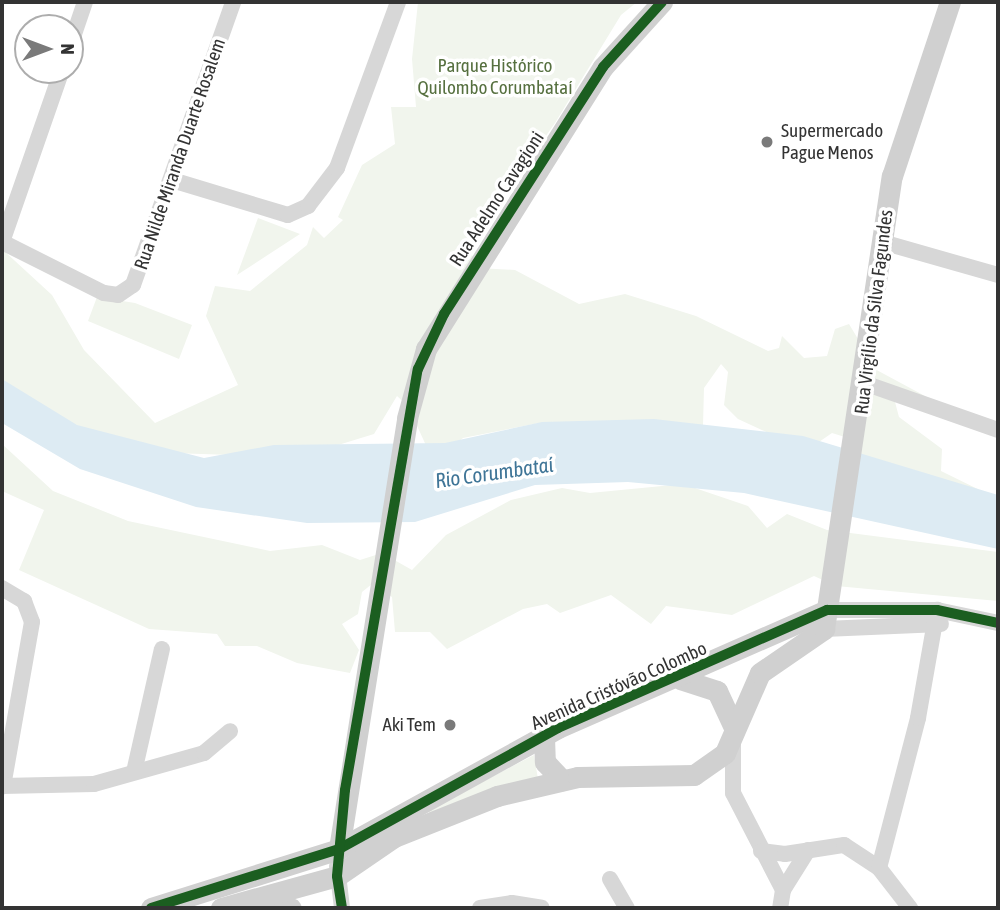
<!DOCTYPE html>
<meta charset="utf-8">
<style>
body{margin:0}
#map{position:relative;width:1000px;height:910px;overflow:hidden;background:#fff;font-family:"Asap Condensed",sans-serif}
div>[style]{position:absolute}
.green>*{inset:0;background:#f1f5ed}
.water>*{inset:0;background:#ddebf3}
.street>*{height:16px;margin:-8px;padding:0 8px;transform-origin:8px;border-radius:8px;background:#d7d7d7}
.secondary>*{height:21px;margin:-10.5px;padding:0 10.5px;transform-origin:10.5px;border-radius:10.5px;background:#d0d0d0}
.cycleway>*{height:10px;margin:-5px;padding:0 5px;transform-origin:5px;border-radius:5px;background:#1b5e20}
.dots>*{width:19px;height:19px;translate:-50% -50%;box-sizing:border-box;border:4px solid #fff;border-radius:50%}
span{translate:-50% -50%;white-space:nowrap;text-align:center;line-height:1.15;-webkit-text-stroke:7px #fff;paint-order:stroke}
.park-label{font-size:19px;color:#56703f}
.poi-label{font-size:19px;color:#333}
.left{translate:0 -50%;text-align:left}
.right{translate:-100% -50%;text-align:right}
.street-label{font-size:19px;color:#333}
.water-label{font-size:21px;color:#3f7597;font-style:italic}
.frame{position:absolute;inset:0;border:4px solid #333;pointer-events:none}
.north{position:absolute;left:14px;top:14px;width:70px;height:70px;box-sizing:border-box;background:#fff;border:2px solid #adadad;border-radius:50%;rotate:90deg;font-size:19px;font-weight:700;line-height:28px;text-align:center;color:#333}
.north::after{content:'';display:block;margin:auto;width:24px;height:32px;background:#7a7a7a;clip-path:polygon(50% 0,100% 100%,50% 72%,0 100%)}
</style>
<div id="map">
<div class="green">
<div style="clip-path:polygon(418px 2px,637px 2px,621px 15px,555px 123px,468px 246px,478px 268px,515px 270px,579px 304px,625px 294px,696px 316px,768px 351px,779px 348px,782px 336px,804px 358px,827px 356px,835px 329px,849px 324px,861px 344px,858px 360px,938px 403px,895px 402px,899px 417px,942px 449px,941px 471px,998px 499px,869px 465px,848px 438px,832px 433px,816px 444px,775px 436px,738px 419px,724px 405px,728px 372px,721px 364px,704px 388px,703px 426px,539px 423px,463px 438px,434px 463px,408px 406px,397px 396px,374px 434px,299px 457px,109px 451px,2px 406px,2px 249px,52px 295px,84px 350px,155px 423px,238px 385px,206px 316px,215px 286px,250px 291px,307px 245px,313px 227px,324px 238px,343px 220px,338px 217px,362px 165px,395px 144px,391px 107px,416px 107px,412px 59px)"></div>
<div style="clip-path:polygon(258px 218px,300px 234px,237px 275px)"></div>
<div style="clip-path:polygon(97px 297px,135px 303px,192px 325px,179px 359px,88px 321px)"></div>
<div style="clip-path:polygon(2px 444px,53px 491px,128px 521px,270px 551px,322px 545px,360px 560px,382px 553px,412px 570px,446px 535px,511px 500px,562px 488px,590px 493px,683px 484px,748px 506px,767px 528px,787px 514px,827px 530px,998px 552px,998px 601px,836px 586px,814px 576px,732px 615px,666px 606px,651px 624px,611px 595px,560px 613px,547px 604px,523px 609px,447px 649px,430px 632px,395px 632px,392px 597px,372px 584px,362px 592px,358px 614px,342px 624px,359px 650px,350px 673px,297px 663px,257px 646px,225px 646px,217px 634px,149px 629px,19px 570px,44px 510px,2px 491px)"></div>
<div style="clip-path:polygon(534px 755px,538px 779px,428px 816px,430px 809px)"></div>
</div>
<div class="water">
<div style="clip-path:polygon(2px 379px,77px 425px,204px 458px,274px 445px,445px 443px,542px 422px,654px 419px,803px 436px,998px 495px,998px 549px,744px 493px,628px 482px,535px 485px,415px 522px,307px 523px,196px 507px,80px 469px,2px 423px)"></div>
</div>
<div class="street">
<div style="left:70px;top:46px;width:46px;rotate:-71.2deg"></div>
<div style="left:172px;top:180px;width:121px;rotate:16.8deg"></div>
<div style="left:288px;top:215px;width:22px;rotate:-24deg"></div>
<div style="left:308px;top:206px;width:48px;rotate:-52.7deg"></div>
<div style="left:337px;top:168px;width:177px;rotate:-69.8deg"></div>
<div style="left:2px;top:242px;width:114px;rotate:26.6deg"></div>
<div style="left:104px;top:293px;width:14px;rotate:8deg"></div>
<div style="left:118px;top:295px;width:18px;rotate:-34deg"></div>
<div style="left:133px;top:285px;width:300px;rotate:-70.5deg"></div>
<div style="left:2px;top:242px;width:182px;rotate:-70.8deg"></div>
<div style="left:882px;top:242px;width:121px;rotate:15.9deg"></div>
<div style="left:864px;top:383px;width:142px;rotate:19.3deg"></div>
<div style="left:2px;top:588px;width:26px;rotate:31deg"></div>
<div style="left:24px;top:601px;width:22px;rotate:69deg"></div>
<div style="left:32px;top:622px;width:167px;rotate:100deg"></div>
<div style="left:827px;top:610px;width:110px"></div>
<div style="left:937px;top:610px;width:62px;rotate:12deg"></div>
<div style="left:824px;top:629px;width:117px;rotate:-2.4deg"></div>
<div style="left:733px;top:738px;width:55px;rotate:90deg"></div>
<div style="left:733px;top:793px;width:109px;rotate:62.7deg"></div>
<div style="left:783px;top:890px;width:18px;rotate:99deg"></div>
<div style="left:134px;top:772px;width:126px;rotate:-77.2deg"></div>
<div style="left:2px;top:786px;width:92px;rotate:-1.2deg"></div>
<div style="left:94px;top:784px;width:114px;rotate:-15.7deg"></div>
<div style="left:204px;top:753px;width:34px;rotate:-40deg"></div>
<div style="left:761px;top:851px;width:24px;rotate:7deg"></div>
<div style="left:785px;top:854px;width:60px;rotate:-8.7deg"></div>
<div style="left:844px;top:845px;width:42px;rotate:33.3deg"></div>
<div style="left:879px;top:868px;width:51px;rotate:52.2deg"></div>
<div style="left:337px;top:866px;width:42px;rotate:83.2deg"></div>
<div style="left:879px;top:868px;width:155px;rotate:-75.4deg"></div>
<div style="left:918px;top:718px;width:110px;rotate:-80deg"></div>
<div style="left:610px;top:879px;width:34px;rotate:60deg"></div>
<div style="left:783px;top:890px;width:47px;rotate:-58deg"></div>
<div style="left:480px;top:908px;width:32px;rotate:-9deg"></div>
<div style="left:512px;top:903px;width:30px;rotate:9deg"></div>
</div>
<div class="secondary">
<div style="left:680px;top:679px;width:39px;rotate:18deg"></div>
<div style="left:717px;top:691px;width:38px;rotate:65deg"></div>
<div style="left:544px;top:737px;width:25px;rotate:88deg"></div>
<div style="left:545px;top:762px;width:25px;rotate:47deg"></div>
<div style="left:339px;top:849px;width:436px;rotate:-81deg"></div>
<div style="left:407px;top:418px;width:72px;rotate:-74.6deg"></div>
<div style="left:426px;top:349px;width:333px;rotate:-57.9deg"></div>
<div style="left:603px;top:67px;width:88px;rotate:-47.8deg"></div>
<div style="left:259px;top:899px;width:33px;rotate:16deg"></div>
<div style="left:151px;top:908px;width:197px;rotate:-17.4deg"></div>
<div style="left:339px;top:849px;width:250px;rotate:-28.9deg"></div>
<div style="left:558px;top:728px;width:294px;rotate:-23.7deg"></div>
<div style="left:221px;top:908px;width:120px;rotate:-15.4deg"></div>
<div style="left:337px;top:876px;width:69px;rotate:-34.4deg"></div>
<div style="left:394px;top:837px;width:111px;rotate:-21.7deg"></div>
<div style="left:497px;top:796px;width:83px;rotate:-13.2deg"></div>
<div style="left:578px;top:777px;width:116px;rotate:-1deg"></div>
<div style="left:694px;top:775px;width:38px;rotate:-35deg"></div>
<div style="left:725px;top:753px;width:87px;rotate:-66.4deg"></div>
<div style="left:760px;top:673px;width:78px;rotate:-34.5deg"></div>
<div style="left:824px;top:629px;width:458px;rotate:-81.5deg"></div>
<div style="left:892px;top:176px;width:183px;rotate:-71.6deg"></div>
</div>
<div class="cycleway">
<div style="left:151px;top:908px;width:197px;rotate:-17.4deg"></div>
<div style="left:339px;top:849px;width:250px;rotate:-28.9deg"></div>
<div style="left:558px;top:728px;width:294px;rotate:-23.7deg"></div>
<div style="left:827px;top:610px;width:110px"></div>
<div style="left:937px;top:610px;width:62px;rotate:12deg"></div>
<div style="left:342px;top:908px;width:32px;rotate:-99deg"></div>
<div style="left:337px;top:876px;width:86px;rotate:-84.7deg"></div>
<div style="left:345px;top:790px;width:427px;rotate:-80.2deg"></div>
<div style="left:418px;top:369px;width:61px;rotate:-64.7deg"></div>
<div style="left:444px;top:314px;width:294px;rotate:-57.2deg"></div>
<div style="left:603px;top:67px;width:88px;rotate:-47.8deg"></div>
</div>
<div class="dots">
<div style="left:767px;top:142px;background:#7a7a7a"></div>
<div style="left:450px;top:725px;background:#7a7a7a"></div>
</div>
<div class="park-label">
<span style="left:495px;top:77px">Parque Histórico<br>Quilombo Corumbataí</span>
</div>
<div class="poi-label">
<span class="left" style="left:781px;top:142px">Supermercado<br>Pague Menos</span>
<span class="right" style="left:436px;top:725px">Aki Tem</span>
</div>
<div class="street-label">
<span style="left:180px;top:154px;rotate:-71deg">Rua Nilde Miranda Duarte Rosalem</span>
<span style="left:497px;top:199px;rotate:-57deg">Rua Adelmo Cavagioni</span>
<span style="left:874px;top:312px;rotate:-83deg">Rua Virgílio da Silva Fagundes</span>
<span style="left:619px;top:686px;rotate:-24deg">Avenida Cristóvão Colombo</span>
</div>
<div class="water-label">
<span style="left:494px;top:472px;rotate:-8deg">Rio Corumbataí</span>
</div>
<div class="frame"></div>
<div class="north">N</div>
</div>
